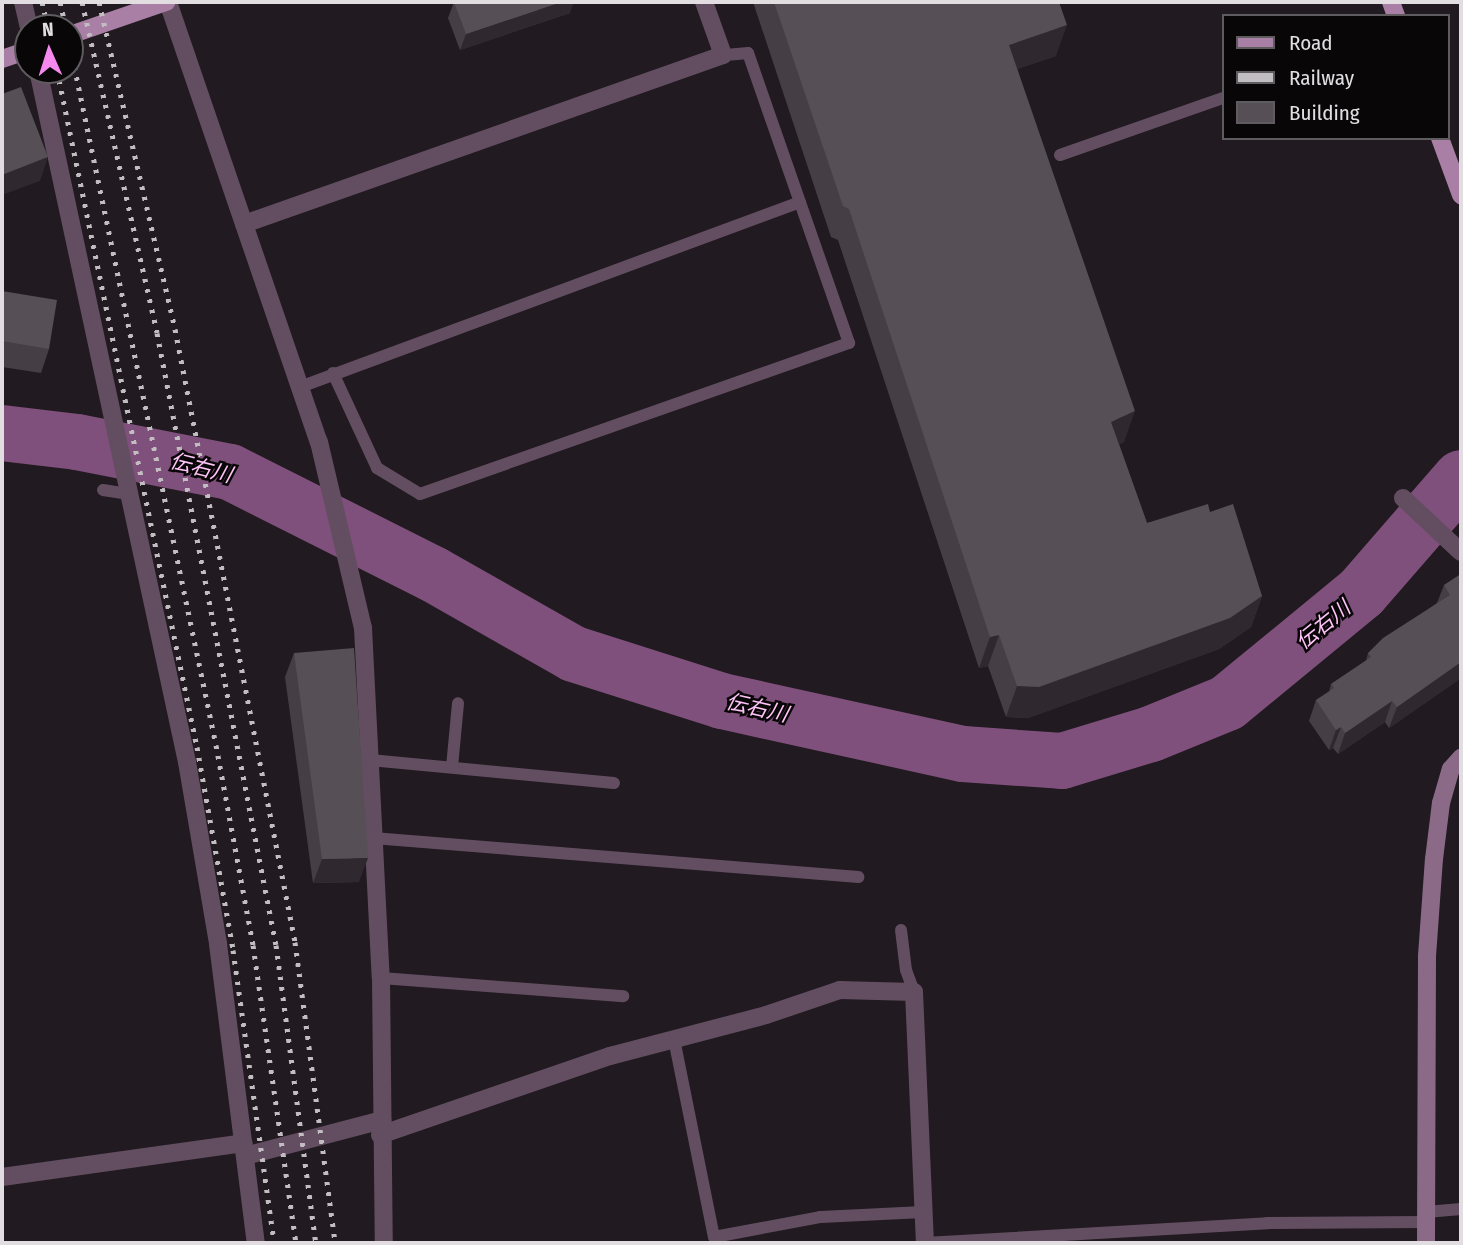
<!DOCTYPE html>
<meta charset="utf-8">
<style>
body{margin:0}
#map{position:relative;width:1463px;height:1245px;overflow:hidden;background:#211a20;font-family:"Fira Sans Condensed","Noto Sans JP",sans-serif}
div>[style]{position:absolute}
.river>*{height:56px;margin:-28px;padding:0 28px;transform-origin:28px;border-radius:28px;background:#7f507b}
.lane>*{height:12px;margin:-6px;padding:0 6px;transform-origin:6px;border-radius:6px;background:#634e61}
.street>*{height:18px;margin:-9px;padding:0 9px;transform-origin:9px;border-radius:9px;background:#634e61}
.secondary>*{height:18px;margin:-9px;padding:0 9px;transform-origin:9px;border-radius:9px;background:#8b6a88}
.primary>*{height:18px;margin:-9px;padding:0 9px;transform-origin:9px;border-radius:9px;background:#aa7fa6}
.rail>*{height:5px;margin-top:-2.5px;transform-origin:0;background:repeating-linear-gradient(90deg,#c2bdc1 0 3.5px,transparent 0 10.5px)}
.wall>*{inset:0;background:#463e45}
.shaded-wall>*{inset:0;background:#30282f}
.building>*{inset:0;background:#564f56}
span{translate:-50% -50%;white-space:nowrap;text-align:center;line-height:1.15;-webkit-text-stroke:5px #090608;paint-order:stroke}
.water-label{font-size:21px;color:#ffc4f8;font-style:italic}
.frame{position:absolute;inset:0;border:4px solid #e1dde1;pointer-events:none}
.legend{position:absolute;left:1222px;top:14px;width:228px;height:126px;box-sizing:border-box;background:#090608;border:2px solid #5f5c5f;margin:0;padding:9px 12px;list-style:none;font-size:21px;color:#e1dde1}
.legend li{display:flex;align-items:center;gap:14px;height:35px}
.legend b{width:35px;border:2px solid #5f5c5f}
.north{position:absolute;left:14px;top:14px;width:70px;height:70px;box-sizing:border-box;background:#090608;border:2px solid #5f5c5f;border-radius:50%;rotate:357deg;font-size:19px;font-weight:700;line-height:28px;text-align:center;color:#e1dde1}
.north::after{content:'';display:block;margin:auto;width:24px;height:32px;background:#f689ed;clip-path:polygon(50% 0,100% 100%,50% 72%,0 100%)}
</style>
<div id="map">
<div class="river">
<div style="left:2px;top:433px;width:76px;rotate:6.8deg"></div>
<div style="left:77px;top:442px;width:156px;rotate:11.1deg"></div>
<div style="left:230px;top:472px;width:227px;rotate:26.7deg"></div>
<div style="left:433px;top:574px;width:162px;rotate:29.6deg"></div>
<div style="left:574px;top:654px;width:155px;rotate:17.6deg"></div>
<div style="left:722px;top:701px;width:247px;rotate:12.4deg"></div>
<div style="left:963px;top:754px;width:99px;rotate:4deg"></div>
<div style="left:1062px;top:761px;width:93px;rotate:-16.9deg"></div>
<div style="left:1151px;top:734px;width:82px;rotate:-22.2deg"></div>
<div style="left:1227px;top:703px;width:173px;rotate:-39.4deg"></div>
<div style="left:1361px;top:593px;width:152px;rotate:-49deg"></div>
</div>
<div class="lane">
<div style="left:1060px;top:155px;width:173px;rotate:-19.3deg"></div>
<div style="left:333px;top:373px;width:105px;rotate:65.1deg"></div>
<div style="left:377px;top:468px;width:50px;rotate:31.2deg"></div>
<div style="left:420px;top:494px;width:455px;rotate:-19.4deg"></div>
<div style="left:849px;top:343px;width:307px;rotate:-109.2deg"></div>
<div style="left:748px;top:53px;width:25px;rotate:175deg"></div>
<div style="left:300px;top:387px;width:533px;rotate:-20.3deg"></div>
<div style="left:103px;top:490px;width:25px;rotate:9deg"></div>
<div style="left:370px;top:760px;width:245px;rotate:5.4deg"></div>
<div style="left:452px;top:767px;width:64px;rotate:-84.6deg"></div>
<div style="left:373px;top:838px;width:487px;rotate:4.6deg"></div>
<div style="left:901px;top:930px;width:40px;rotate:82.9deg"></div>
<div style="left:906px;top:970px;width:23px;rotate:70deg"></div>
<div style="left:381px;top:978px;width:243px;rotate:4.3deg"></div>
<div style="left:674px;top:1039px;width:202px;rotate:78.6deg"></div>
<div style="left:714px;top:1237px;width:109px;rotate:-10.6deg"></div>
<div style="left:821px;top:1217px;width:102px;rotate:-2.8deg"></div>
<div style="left:1426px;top:1212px;width:35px;rotate:-5deg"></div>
<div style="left:925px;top:1243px;width:343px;rotate:-3.3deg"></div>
<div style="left:1267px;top:1223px;width:159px;rotate:-0.4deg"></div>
</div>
<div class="street">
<div style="left:23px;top:2px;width:27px;rotate:77deg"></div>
<div style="left:168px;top:2px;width:465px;rotate:71.1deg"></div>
<div style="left:319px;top:442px;width:191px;rotate:76.7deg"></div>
<div style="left:363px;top:628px;width:350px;rotate:87.1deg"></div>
<div style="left:381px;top:978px;width:265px;rotate:89.4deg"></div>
<div style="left:38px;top:70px;width:708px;rotate:77.85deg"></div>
<div style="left:187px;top:762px;width:185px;rotate:80.3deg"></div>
<div style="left:218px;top:944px;width:301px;rotate:82.8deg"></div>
<div style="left:244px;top:224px;width:508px;rotate:-19.43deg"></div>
<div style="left:723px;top:55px;width:56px;rotate:-109.7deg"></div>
<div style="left:1403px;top:498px;width:79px;rotate:43deg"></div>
<div style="left:380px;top:1135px;width:243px;rotate:-19deg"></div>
<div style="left:610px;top:1056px;width:161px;rotate:-14.7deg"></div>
<div style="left:766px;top:1015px;width:78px;rotate:-18.7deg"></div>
<div style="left:840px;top:990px;width:74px;rotate:1.5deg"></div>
<div style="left:914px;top:992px;width:251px;rotate:87.5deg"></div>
<div style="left:245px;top:1156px;width:142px;rotate:-14.7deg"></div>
<div style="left:2px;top:1177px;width:244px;rotate:-8deg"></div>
</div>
<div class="secondary">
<div style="left:1426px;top:1243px;width:287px;rotate:-89.8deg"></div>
<div style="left:1427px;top:956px;width:97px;rotate:-85.9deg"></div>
<div style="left:1434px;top:859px;width:56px;rotate:-82.9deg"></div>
<div style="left:1441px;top:803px;width:35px;rotate:-74deg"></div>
<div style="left:1451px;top:769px;width:15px;rotate:-48deg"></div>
</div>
<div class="primary">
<div style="left:1391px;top:2px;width:15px;rotate:70deg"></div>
<div style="left:70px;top:35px;width:102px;rotate:-19deg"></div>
<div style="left:2px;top:59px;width:28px;rotate:-19deg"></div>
<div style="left:1440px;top:138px;width:61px;rotate:69.8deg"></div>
</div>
<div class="rail">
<div style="left:42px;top:2px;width:27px;rotate:77deg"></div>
<div style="left:60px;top:2px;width:27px;rotate:77deg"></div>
<div style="left:82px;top:2px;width:339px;rotate:77.2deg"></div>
<div style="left:157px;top:333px;width:623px;rotate:79deg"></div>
<div style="left:276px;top:945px;width:301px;rotate:82.4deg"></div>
<div style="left:99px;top:2px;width:336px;rotate:76.9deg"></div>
<div style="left:175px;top:329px;width:625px;rotate:78.92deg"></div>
<div style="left:295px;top:942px;width:304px;rotate:82.4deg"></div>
<div style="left:70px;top:46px;width:714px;rotate:78.2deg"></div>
<div style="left:216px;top:745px;width:203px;rotate:79.5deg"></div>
<div style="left:253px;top:945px;width:301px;rotate:81.8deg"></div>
<div style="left:57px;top:70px;width:691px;rotate:78.32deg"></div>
<div style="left:197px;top:747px;width:206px;rotate:79.9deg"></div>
<div style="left:233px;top:950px;width:296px;rotate:82deg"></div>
</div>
<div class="wall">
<div style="clip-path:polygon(454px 2px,570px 13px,460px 50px,448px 18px)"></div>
<div style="clip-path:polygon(753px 2px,1059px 2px,1056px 56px,1017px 69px,1124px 442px,1119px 444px,1147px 523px,1210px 512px,1262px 596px,1251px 627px,1219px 649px,1028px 718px,1006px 717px,988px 666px,979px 668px,838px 240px,831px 237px)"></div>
<div style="clip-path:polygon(2px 291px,49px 349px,41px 373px,2px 367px)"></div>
<div style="clip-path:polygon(1461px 574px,1461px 678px,1389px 728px,1385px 722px,1338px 754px,1333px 748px,1329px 750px,1309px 721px,1316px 700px,1329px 692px,1331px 684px,1366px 661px,1368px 653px,1437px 603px,1444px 585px)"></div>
<div style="clip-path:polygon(294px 653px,359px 882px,313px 883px,285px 677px)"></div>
</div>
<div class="shaded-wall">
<div style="clip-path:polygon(562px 2px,574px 2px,570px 13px,460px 50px,466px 34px)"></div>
<div style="clip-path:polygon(1067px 25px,1056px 56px,997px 76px,1009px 45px)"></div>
<div style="clip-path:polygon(48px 157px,40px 181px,2px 195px,2px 175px)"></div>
<div style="clip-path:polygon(1135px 411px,1124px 442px,1100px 452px,1111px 422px)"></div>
<div style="clip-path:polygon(1262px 596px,1251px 627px,1219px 649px,1028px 718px,1006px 717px,1017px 686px)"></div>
<div style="clip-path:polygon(999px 635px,988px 666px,979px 668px,990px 637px)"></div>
<div style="clip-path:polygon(1461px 662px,1461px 678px,1389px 728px,1397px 707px)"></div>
<div style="clip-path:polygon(1392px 701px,1385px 722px,1338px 754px,1345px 733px)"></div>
<div style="clip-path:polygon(1341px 727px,1333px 748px,1329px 750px,1336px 730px)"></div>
<div style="clip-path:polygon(368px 858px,359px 882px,313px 883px,322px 859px)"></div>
</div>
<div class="building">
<div style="clip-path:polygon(454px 2px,562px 2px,466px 34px)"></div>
<div style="clip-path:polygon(774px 2px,1059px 2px,1067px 25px,1009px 45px,1135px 411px,1111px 422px,1147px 523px,1208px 504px,1210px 512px,1233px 504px,1262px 596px,1230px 618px,1039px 687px,1017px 686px,999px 635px,990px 637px,849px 209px,843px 206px)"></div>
<div style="clip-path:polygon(21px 87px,48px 157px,2px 175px,2px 94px)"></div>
<div style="clip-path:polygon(2px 291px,57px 300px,49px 349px,2px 341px)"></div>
<div style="clip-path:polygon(1461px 574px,1461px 662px,1397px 707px,1392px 701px,1345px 733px,1341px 727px,1336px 730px,1316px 700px,1334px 688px,1331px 684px,1371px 657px,1368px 653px,1383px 638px,1450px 595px,1444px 585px)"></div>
<div style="clip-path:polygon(354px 648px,368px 858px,322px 859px,294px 653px)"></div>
</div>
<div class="water-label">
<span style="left:201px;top:468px;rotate:14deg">伝右川</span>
<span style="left:1323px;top:625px;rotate:-39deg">伝右川</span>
<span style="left:757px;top:708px;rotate:13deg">伝右川</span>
</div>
<div class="frame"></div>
<ul class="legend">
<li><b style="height:9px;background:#aa7fa6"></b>Road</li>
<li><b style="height:9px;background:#c2bdc1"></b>Railway</li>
<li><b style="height:19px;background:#564f56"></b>Building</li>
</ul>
<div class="north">N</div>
</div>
